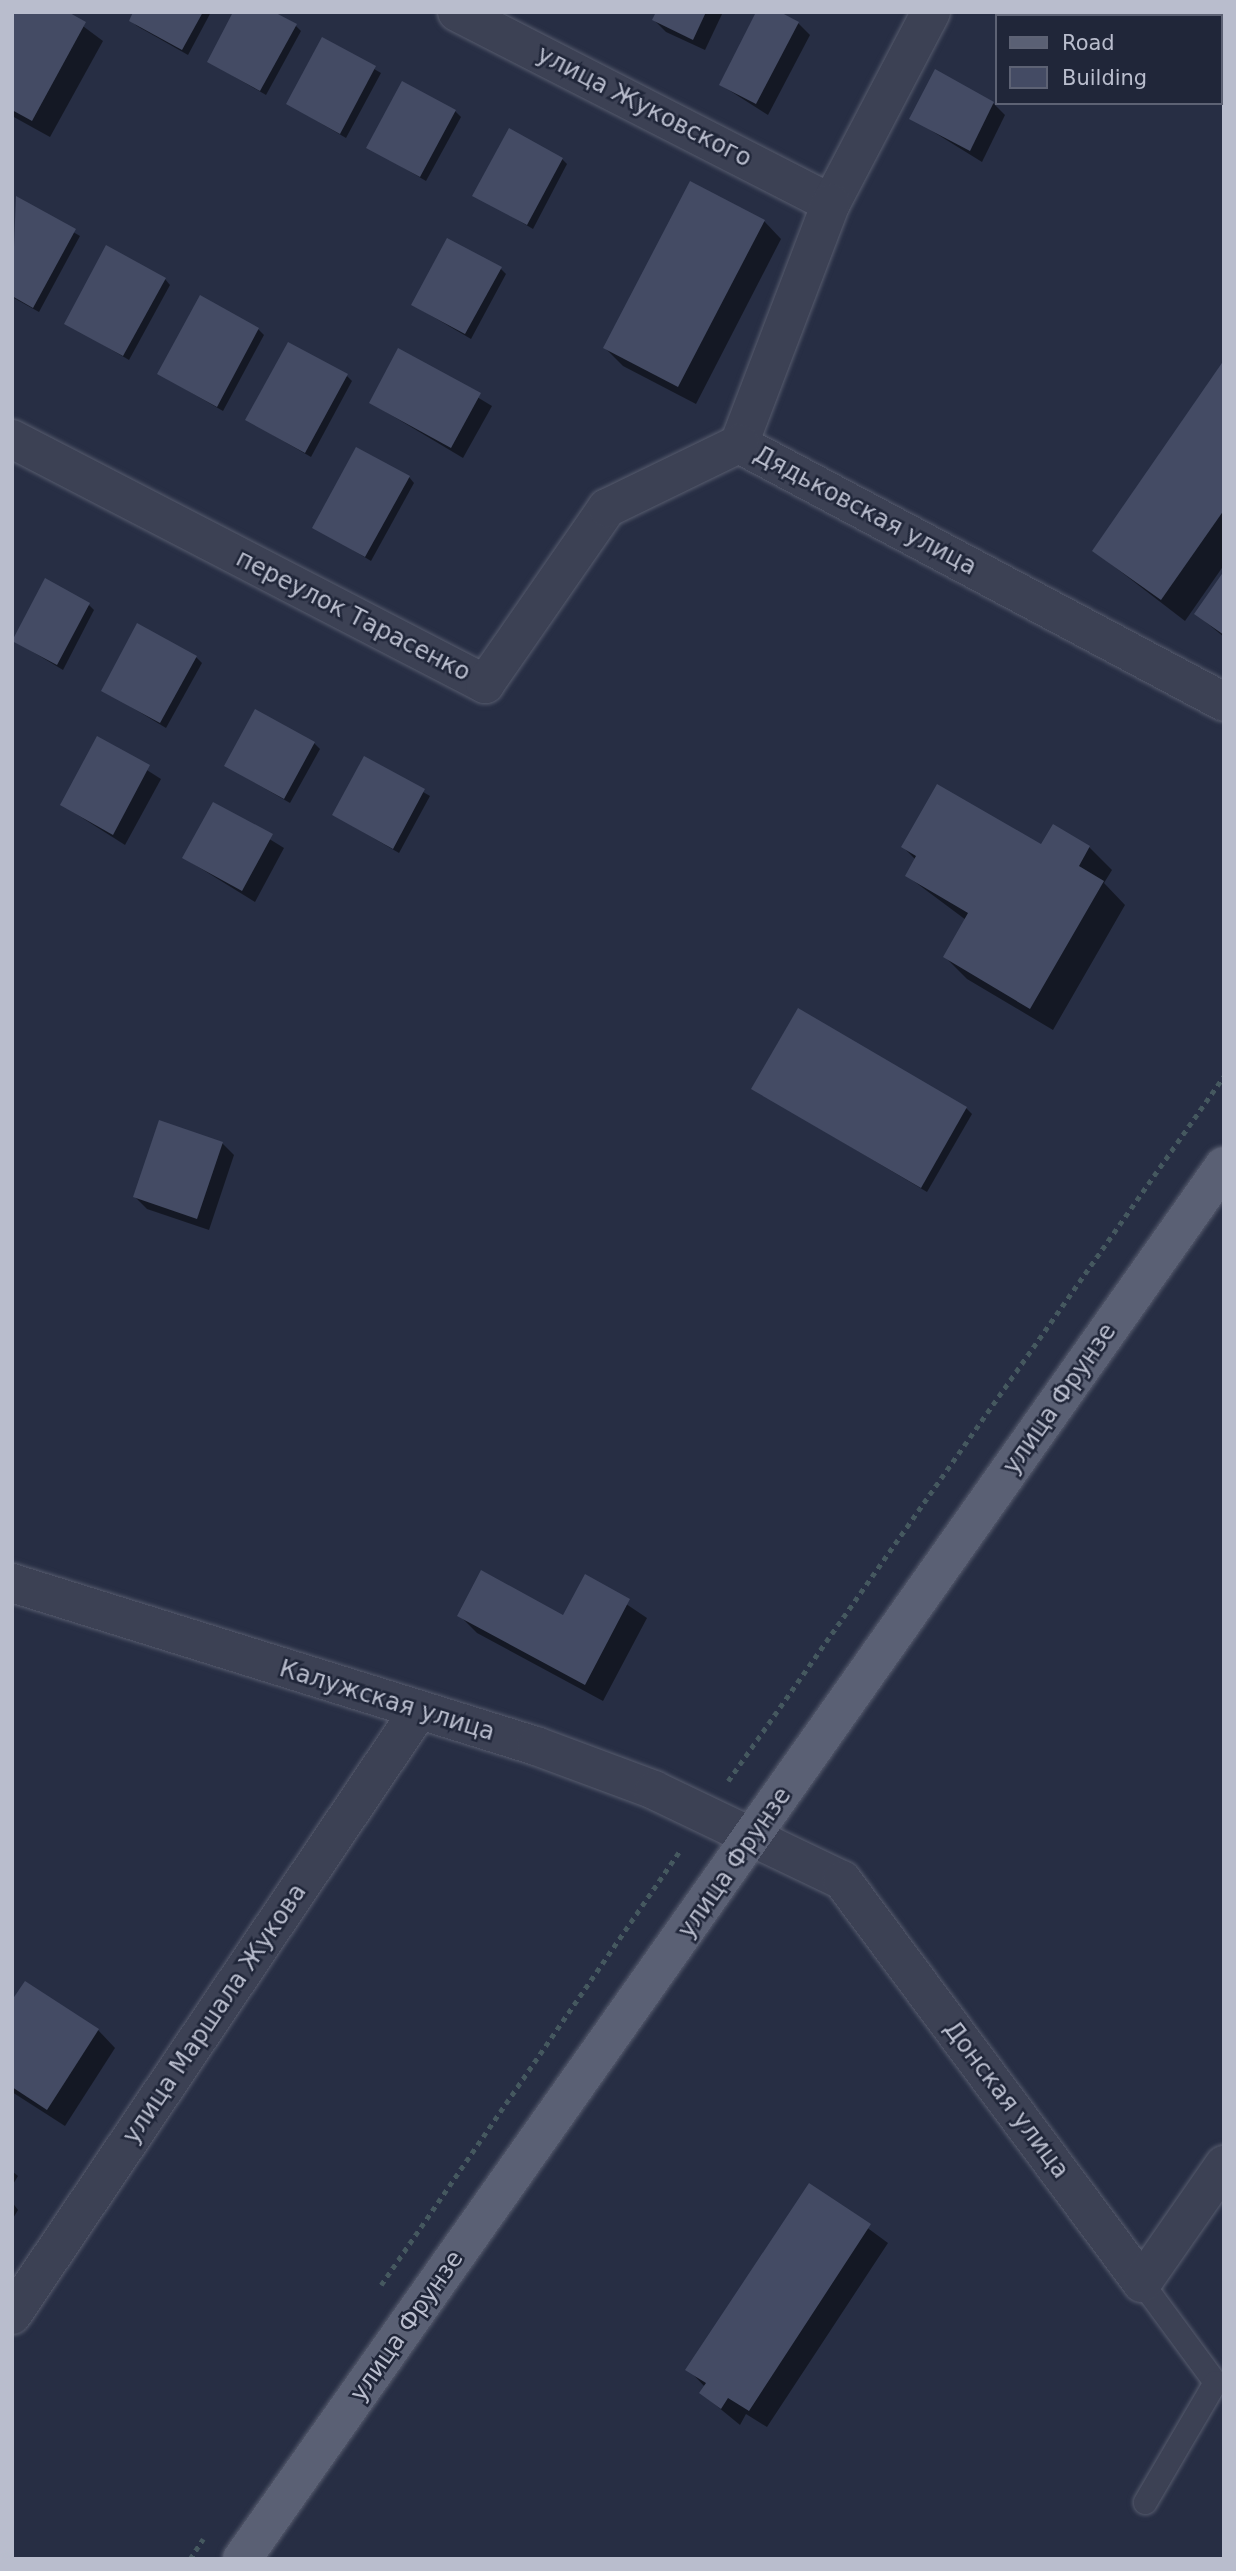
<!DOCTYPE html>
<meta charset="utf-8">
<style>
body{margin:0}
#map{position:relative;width:1236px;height:2571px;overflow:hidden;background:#272e44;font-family:"DejaVu Sans",sans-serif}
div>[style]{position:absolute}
.shadow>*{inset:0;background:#0007}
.building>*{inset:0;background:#444b64}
.path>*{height:4.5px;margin-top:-2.25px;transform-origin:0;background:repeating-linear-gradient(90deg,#45585f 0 5px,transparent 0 10px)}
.roads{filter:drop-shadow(0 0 2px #575c6e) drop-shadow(0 0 2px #575c6e)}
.service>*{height:23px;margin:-11.5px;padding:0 11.5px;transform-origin:11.5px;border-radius:11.5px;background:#3c4154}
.minor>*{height:38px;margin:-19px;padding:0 19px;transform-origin:19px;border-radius:19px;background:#3c4154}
.primary>*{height:38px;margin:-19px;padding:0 19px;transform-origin:19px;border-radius:19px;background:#5a6074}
span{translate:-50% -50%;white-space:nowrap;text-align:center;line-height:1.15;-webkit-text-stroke:5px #202639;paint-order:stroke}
.street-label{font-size:24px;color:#b9bdcd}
.frame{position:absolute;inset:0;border:14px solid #b9bdcd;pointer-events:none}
.legend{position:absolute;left:995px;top:14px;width:228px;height:91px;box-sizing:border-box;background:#202639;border:2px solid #5d6274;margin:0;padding:9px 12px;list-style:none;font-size:21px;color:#b9bdcd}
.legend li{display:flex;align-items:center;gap:14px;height:35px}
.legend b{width:35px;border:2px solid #5d6274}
</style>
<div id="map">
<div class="shadow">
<div style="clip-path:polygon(12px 12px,64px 12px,103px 41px,50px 137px,12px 116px)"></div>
<div style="clip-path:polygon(135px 12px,211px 12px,188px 55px,137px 26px,131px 21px)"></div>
<div style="clip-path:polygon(658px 12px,723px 12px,705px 50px,666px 32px,654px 20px)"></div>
<div style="clip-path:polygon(1020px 12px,1066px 12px,1064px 16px)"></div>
<div style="clip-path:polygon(798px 23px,810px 35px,768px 115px,721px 85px)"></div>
<div style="clip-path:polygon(296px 26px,301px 31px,266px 95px,209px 62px)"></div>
<div style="clip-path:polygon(323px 39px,381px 73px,346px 138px,288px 104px)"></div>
<div style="clip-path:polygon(993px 103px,1005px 115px,982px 162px,911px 118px)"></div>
<div style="clip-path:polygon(455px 111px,461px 117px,426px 181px,368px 147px)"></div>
<div style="clip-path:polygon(562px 159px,567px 164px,533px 229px,475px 195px)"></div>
<div style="clip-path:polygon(17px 199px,80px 236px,39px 312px,12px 297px)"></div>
<div style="clip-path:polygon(764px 221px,781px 239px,696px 404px,623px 366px,605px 348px)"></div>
<div style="clip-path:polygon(500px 268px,506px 274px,471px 339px,413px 305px)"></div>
<div style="clip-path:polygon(165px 279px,170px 285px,129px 360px,66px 323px)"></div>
<div style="clip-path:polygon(258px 329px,264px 335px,223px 411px,159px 374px)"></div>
<div style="clip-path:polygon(399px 350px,492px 406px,463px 458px,371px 403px)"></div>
<div style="clip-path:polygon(1224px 363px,1224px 565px,1185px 621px,1094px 551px)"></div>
<div style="clip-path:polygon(347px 376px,352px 381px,311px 457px,247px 420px)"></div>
<div style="clip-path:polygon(409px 477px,414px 483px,371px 561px,315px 527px)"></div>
<div style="clip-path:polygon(1224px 574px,1224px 637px,1196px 614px)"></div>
<div style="clip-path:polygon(89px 605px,94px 610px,63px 670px,13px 640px)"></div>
<div style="clip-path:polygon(196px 657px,202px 663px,166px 728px,103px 690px)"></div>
<div style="clip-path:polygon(98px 739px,161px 779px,125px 845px,62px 805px)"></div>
<div style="clip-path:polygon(314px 743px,320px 749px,290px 803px,226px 766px)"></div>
<div style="clip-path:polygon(365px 758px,430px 796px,399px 853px,334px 815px)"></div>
<div style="clip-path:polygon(213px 804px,284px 848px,255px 902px,184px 858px)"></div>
<div style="clip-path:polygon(903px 847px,1089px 847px,1112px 870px,1104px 883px,1125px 905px,1053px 1030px,967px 979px,945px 957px,966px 920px,907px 876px,916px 860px)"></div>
<div style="clip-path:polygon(753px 1089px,966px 1108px,972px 1114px,927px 1192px)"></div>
<div style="clip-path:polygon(222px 1143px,234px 1155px,209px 1230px,147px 1209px,135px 1197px)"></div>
<div style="clip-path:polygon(586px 1577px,647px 1618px,603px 1701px,477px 1633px,459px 1615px,564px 1617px)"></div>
<div style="clip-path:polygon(12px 2003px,98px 2030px,115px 2048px,65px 2126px,12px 2092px)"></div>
<div style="clip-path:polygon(12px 2171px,18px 2176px,12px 2186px)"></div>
<div style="clip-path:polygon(809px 2185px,888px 2243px,767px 2427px,746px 2414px,740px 2425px,701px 2393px,705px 2387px,688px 2369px)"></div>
<div style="clip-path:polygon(12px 2202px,18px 2210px,12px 2220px)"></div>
</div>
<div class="building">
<div style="clip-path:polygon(12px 12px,68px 12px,86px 22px,32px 121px,12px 110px)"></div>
<div style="clip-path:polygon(133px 12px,203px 12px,182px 50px,129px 21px)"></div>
<div style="clip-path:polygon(233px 12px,274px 12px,297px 24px,260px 91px,207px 62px)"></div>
<div style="clip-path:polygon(656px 12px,706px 12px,693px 40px,652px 20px)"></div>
<div style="clip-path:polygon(756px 12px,780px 12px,799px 22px,756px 104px,719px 85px)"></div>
<div style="clip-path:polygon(1029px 12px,1048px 12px,1046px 16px)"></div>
<div style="clip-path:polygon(322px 37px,376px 66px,340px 134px,286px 104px)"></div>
<div style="clip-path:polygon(935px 69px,994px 102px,970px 151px,909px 119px)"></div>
<div style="clip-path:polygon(402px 81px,456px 110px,420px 177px,366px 148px)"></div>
<div style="clip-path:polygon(509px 128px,563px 158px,527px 225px,472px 196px)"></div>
<div style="clip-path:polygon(690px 181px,765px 220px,678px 387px,603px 348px)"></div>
<div style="clip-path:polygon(16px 196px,76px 229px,33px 308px,12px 296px)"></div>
<div style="clip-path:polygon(447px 238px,502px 267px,465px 334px,411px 305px)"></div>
<div style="clip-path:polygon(106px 245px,166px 278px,123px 356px,64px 324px)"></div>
<div style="clip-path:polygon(200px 295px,259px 328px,217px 407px,157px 374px)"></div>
<div style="clip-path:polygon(288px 342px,348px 374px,305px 453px,245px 420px)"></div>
<div style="clip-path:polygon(398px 348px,481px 393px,451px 448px,369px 403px)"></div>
<div style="clip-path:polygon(1224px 360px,1224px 510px,1161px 600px,1092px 551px)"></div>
<div style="clip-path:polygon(356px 447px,410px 476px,365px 557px,312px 528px)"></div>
<div style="clip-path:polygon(1224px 571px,1224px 635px,1194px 614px)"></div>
<div style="clip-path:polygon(45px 578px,90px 603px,57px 665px,12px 641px)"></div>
<div style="clip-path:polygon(137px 623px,197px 656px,160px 723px,101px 691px)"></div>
<div style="clip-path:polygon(255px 709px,315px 742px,284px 799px,224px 766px)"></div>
<div style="clip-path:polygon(97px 736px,150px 765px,113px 835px,60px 805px)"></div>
<div style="clip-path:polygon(364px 756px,425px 789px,393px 849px,332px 815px)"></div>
<div style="clip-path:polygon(937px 784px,1041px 844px,1053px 824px,1090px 846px,1079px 866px,1104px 881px,1030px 1009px,943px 957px,968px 913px,905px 876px,916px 856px,901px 847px)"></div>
<div style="clip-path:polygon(213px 802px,273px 834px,242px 891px,182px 858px)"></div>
<div style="clip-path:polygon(798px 1008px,967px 1107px,921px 1188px,751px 1089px)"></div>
<div style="clip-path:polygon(159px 1120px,223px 1142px,197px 1219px,133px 1197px)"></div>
<div style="clip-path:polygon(481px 1570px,563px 1615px,585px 1574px,630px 1599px,585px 1685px,457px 1616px)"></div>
<div style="clip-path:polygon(25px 1981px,99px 2029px,47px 2110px,12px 2087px,12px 2000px)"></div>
<div style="clip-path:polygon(809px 2183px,871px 2224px,749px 2411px,728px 2398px,721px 2409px,699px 2393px,706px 2383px,685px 2370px)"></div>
</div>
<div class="path">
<div style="left:728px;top:1781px;width:862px;rotate:-54.87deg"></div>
<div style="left:381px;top:2285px;width:529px;rotate:-55.47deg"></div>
<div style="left:190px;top:2559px;width:24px;rotate:-57deg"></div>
</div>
<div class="roads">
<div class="service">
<div style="left:1142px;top:2283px;width:123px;rotate:53.6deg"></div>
<div style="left:1215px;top:2382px;width:139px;rotate:120.3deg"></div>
</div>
<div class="minor">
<div style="left:457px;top:12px;width:420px;rotate:27.1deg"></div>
<div style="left:931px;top:12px;width:216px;rotate:117.6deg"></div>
<div style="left:831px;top:203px;width:258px;rotate:110.9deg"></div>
<div style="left:739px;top:444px;width:549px;rotate:28.01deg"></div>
<div style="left:12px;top:439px;width:533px;rotate:27.38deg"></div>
<div style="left:485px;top:684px;width:214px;rotate:-55.3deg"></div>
<div style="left:607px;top:508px;width:147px;rotate:-25.9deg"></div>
<div style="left:12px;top:1583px;width:549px;rotate:17.28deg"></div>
<div style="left:536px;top:1746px;width:126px;rotate:20.4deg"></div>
<div style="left:654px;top:1790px;width:208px;rotate:25.6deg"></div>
<div style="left:842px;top:1880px;width:502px;rotate:53.34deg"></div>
<div style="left:1142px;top:2283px;width:144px;rotate:-55.2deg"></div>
<div style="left:12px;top:2315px;width:726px;rotate:-56.07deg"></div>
</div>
<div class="primary">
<div style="left:242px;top:2559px;width:1704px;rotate:-54.82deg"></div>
</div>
</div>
<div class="street-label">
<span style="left:644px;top:107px;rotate:27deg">улица Жуковского</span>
<span style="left:865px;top:511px;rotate:28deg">Дядьковская улица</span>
<span style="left:353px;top:616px;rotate:27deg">переулок Тарасенко</span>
<span style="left:1060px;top:1399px;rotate:-55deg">улица Фрунзе</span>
<span style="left:387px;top:1701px;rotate:17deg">Калужская улица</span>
<span style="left:735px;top:1863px;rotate:-55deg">улица Фрунзе</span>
<span style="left:215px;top:2014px;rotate:-56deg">улица Маршала Жукова</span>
<span style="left:1006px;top:2100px;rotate:53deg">Донская улица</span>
<span style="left:407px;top:2326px;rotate:-55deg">улица Фрунзе</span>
</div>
<div class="frame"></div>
<ul class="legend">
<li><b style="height:9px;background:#5a6074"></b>Road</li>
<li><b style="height:19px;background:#444b64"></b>Building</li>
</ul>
</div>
